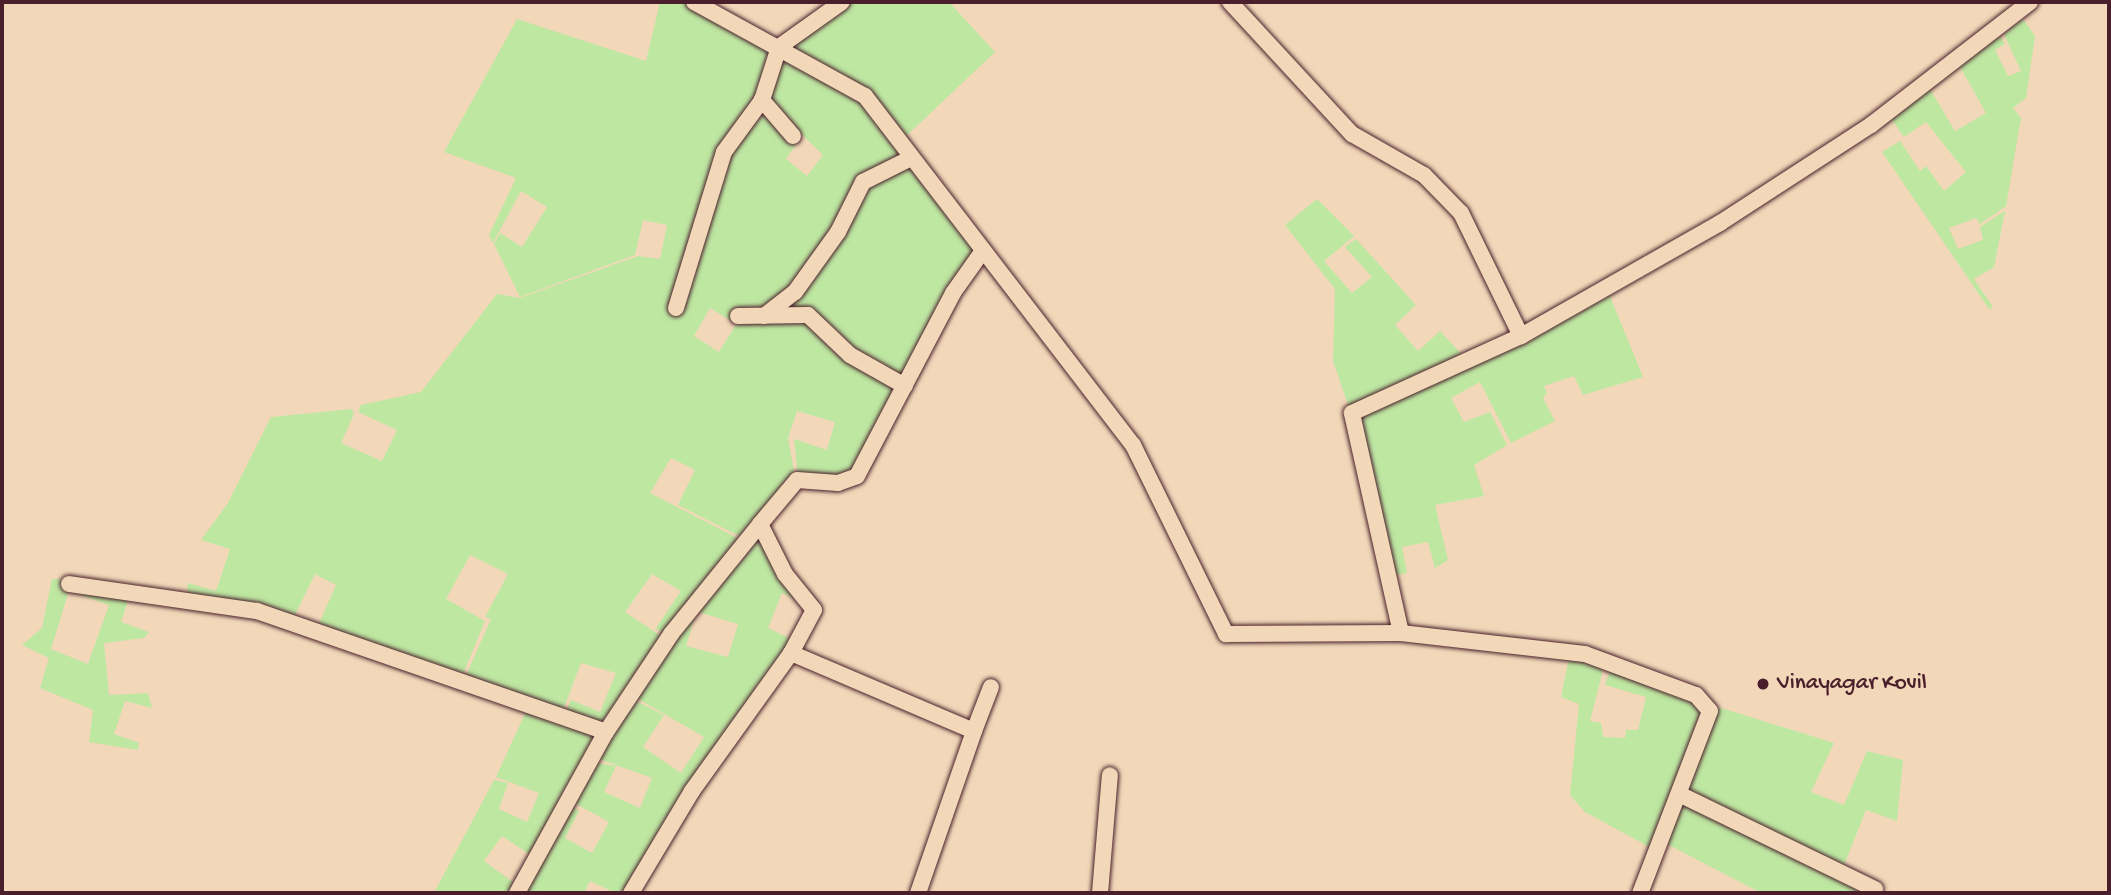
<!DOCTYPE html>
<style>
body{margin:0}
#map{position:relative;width:2111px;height:895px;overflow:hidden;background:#f2d8b9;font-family:"Gochi Hand",sans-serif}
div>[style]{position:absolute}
.green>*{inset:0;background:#bee7a2}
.roads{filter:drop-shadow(0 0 2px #4a1f2b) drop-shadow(0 0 2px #4a1f2b)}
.minor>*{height:16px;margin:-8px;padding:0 8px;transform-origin:8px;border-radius:8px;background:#f2d8b9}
.dots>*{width:19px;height:19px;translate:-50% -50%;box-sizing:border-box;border:4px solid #f2d8b9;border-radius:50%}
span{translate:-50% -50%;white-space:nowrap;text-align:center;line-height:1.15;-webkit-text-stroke:5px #f2d8b9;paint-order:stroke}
.poi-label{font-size:23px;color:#4a1f2b}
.left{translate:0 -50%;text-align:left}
.frame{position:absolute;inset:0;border:4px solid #4a1f2b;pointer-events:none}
</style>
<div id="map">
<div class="green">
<div style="clip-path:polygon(660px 2px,691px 2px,775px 47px,760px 99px,720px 150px,672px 309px,678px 311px,727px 153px,762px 106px,793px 137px,800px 139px,786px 159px,807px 176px,823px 155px,765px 99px,781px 50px,862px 98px,907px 156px,860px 181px,835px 231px,791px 290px,776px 302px,779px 307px,797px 295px,840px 234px,865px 184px,911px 163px,978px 252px,950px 292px,903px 381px,853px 353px,809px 312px,736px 313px,731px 321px,710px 308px,694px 336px,719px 352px,738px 321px,807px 319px,848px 357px,902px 387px,855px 473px,837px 480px,798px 477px,794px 439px,827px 450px,835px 422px,797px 411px,788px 438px,795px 477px,745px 539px,678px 505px,695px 470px,671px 458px,650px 493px,743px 541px,666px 635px,656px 628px,681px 591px,652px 574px,625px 612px,664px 638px,604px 728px,565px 713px,571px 700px,600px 712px,616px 673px,581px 663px,562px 713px,464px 680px,491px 619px,485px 617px,508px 574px,470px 555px,446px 599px,485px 621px,461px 679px,318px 626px,336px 585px,315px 574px,293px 619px,257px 607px,186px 596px,188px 583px,216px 591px,230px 549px,201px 540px,228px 503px,271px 417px,352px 409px,354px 414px,341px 443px,382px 461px,397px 430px,358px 412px,361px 405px,421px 392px,497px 294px,520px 298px,638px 256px,660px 259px,667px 225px,643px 220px,635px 255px,520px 297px,494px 244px,500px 233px,522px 247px,547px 207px,521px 191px,493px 243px,489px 235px,516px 178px,444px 152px,517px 19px,646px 61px)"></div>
<div style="clip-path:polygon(847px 2px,949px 2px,995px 52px,901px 141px,867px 94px,784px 47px)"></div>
<div style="clip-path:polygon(2023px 19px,2035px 36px,2026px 98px,2013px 108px,2021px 118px,2006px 206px,1980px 224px,1976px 218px,1949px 228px,1958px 249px,1983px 240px,1980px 227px,2005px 211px,1994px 267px,1974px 279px,1993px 307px,1989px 309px,1882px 152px,1900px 141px,1920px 171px,1926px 166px,1944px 191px,1966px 172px,1926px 122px,1904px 137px,1892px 120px,1869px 135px,1954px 66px,1957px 71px,1930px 89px,1955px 131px,1986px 113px,1959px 65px,2000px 36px,2005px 44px,1995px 50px,2008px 76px,2021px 71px,2004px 34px)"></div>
<div style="clip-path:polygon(1317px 199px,1354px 236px,1324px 261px,1352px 293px,1372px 277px,1345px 247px,1356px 239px,1416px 305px,1395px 325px,1418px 351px,1440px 331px,1465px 358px,1350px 411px,1333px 361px,1335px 289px,1285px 225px)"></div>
<div style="clip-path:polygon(1609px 294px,1643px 377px,1583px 395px,1574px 376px,1544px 386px,1547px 393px,1543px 398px,1555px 421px,1511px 443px,1480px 382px,1451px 398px,1464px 422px,1490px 412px,1507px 445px,1474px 465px,1484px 496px,1435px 505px,1448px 560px,1435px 568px,1428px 542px,1402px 547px,1407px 573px,1395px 575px,1357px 419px)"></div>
<div style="clip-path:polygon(759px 527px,799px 600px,782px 593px,768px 628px,791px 639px,629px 893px,616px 893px,590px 881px,584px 893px,521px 893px,573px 807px,579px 811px,565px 838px,592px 853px,609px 822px,576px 804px,597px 763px,616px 766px,604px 792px,640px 808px,652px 778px,599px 759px,632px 699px,664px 715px,643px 747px,681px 773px,704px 737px,633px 696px,696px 613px,686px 646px,728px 657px,738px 624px,698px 612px)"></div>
<div style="clip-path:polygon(52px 579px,65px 579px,68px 594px,51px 649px,88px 664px,109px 605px,74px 593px,130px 595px,121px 622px,149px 632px,144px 638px,104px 643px,109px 695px,148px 693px,152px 708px,125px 701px,114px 734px,139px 743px,138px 750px,89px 742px,93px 710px,40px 688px,49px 658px,22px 645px,42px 628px)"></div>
<div style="clip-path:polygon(1569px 658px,1604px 666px,1590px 721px,1601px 723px,1603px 737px,1625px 738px,1626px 730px,1638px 730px,1646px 697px,1605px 685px,1611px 668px,1695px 697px,1707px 712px,1655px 850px,1585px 812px,1570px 795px,1579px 704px,1561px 697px)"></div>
<div style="clip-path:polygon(528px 707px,603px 733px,532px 856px,502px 836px,484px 861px,517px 885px,513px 893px,434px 893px,494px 780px,508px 783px,499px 809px,527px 822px,539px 793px,496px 777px)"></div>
<div style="clip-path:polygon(1718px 707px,1834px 743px,1811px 792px,1844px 805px,1867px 751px,1903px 760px,1897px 821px,1866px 810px,1843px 868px,1685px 791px)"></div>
<div style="clip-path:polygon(1682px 800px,1869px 893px,1761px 893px,1667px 844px)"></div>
</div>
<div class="roads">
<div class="minor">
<div style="left:694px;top:2px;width:195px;rotate:28.8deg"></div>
<div style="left:865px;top:96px;width:440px;rotate:52.5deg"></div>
<div style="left:1133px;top:445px;width:211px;rotate:63.8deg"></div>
<div style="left:1226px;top:634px;width:175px;rotate:-0.3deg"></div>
<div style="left:1401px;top:633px;width:185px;rotate:6.5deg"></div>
<div style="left:1585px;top:654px;width:118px;rotate:20.3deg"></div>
<div style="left:1696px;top:695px;width:21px;rotate:49deg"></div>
<div style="left:1710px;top:711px;width:195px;rotate:111deg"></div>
<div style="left:1230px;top:2px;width:180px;rotate:47.3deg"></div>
<div style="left:1352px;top:134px;width:83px;rotate:29.7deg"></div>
<div style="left:1424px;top:175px;width:53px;rotate:45.8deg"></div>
<div style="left:1461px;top:213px;width:137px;rotate:64deg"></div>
<div style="left:793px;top:136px;width:48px;rotate:-130.7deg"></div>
<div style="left:762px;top:100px;width:56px;rotate:-72.2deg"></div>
<div style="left:779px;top:47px;width:77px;rotate:-35.5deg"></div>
<div style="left:676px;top:308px;width:163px;rotate:-72.9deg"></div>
<div style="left:724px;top:152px;width:64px;rotate:-53.8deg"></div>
<div style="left:738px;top:316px;width:70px;rotate:-0.8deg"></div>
<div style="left:808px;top:315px;width:58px;rotate:43.6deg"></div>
<div style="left:850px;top:355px;width:63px;rotate:29.4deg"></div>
<div style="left:764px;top:316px;width:39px;rotate:-38deg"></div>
<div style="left:795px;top:292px;width:74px;rotate:-54.4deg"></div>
<div style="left:838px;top:232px;width:56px;rotate:-63.4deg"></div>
<div style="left:863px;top:182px;width:54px;rotate:-26.6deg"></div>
<div style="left:760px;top:524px;width:56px;rotate:63.4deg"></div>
<div style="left:785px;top:574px;width:46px;rotate:51.1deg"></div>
<div style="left:814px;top:610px;width:49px;rotate:118.1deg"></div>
<div style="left:791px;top:653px;width:199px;rotate:23.1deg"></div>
<div style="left:974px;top:731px;width:47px;rotate:-68.9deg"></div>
<div style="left:69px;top:584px;width:190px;rotate:8.2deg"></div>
<div style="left:257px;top:611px;width:369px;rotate:19.1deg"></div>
<div style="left:1401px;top:633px;width:225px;rotate:-102.6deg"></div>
<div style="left:1352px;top:413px;width:186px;rotate:-24.5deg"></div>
<div style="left:1521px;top:336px;width:229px;rotate:-29.6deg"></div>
<div style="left:1720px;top:223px;width:180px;rotate:-33deg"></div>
<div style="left:1871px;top:125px;width:201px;rotate:-37.7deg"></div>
<div style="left:1679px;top:794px;width:218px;rotate:25.9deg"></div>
<div style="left:517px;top:893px;width:184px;rotate:-61.1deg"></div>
<div style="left:606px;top:732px;width:118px;rotate:-56.4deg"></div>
<div style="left:671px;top:634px;width:141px;rotate:-51deg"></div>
<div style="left:760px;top:524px;width:57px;rotate:-49.9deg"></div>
<div style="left:797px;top:480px;width:41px;rotate:4.2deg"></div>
<div style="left:838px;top:483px;width:20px;rotate:-20deg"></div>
<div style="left:857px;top:476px;width:207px;rotate:-62.3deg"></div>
<div style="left:953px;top:293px;width:50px;rotate:-54.7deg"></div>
<div style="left:631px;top:893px;width:119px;rotate:-59.1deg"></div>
<div style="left:692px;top:791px;width:170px;rotate:-54.3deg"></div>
<div style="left:918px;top:893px;width:171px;rotate:-70.9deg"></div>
<div style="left:1100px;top:893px;width:118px;rotate:-85.2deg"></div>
</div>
</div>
<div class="dots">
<div style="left:1763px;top:684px;background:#4a1f2b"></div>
</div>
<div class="poi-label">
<span class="left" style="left:1777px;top:684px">Vinayagar Kovil</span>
</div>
<div class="frame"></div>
</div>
